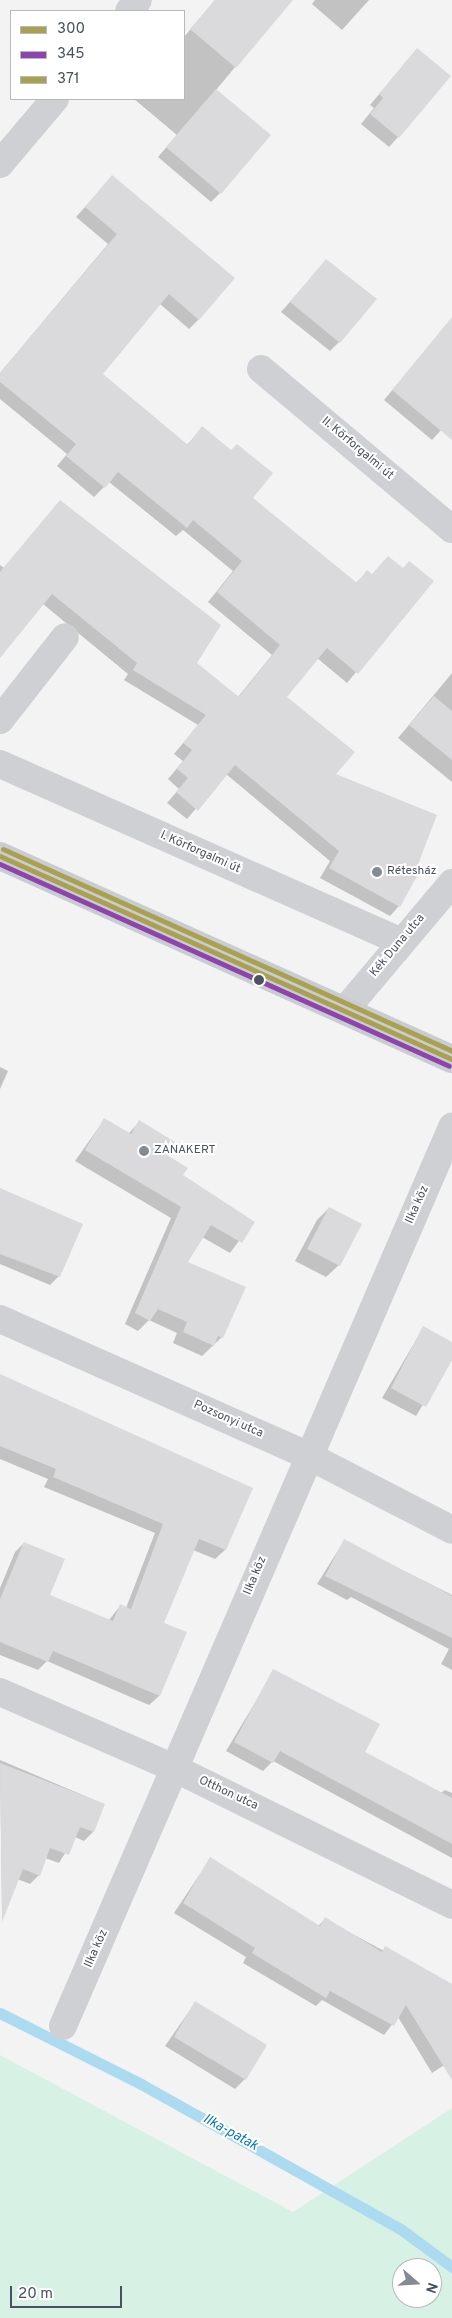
<!DOCTYPE html>
<meta charset="utf-8">
<style>
body{margin:0}
#map{position:relative;width:452px;height:2318px;overflow:hidden;background:#f3f3f3;font-family:Overpass,sans-serif}
div>[style]{position:absolute}
.green>*{inset:0;background:#d7f2e5}
.shadow>*{inset:0;background:#0003}
.stream>*{height:11px;margin:-5.5px;padding:0 5.5px;transform-origin:5.5px;border-radius:5.5px;background:#abdaf1}
.building>*{inset:0;background:#dadadc}
.street>*{height:28px;margin:-14px;padding:0 14px;transform-origin:14px;border-radius:14px;background:#ced0d3}
.primary>*{height:28px;margin:-14px;padding:0 14px;transform-origin:14px;border-radius:14px;background:#c9cdd1}
.bus-1>*{height:5px;margin:-2.5px;padding:0 2.5px;transform-origin:2.5px;border-radius:2.5px;background:#aaa150}
.bus-2>*{height:5px;margin:-2.5px;padding:0 2.5px;transform-origin:2.5px;border-radius:2.5px;background:#8e44ad}
.bus-3>*{height:5px;margin:-2.5px;padding:0 2.5px;transform-origin:2.5px;border-radius:2.5px;background:#aaa150}
.dots>*{width:14px;height:14px;translate:-50% -50%;box-sizing:border-box;border:2px solid #fff;border-radius:50%}
span{translate:-50% -50%;white-space:nowrap;text-align:center;line-height:1.15;-webkit-text-stroke:4px #fff;paint-order:stroke}
.street-label{font-size:12px;color:#485260}
.poi-label{font-size:12px;color:#485260}
.left{translate:0 -50%;text-align:left}
.water-label{font-size:14px;color:#077bb4;font-style:italic}
.legend{position:absolute;left:10px;top:10px;width:175px;height:90px;box-sizing:border-box;background:#fff;border:1px solid #b6babf;margin:0;padding:6px 9px;list-style:none;font-size:15px;color:#485260}
.legend li{display:flex;align-items:center;gap:10px;height:25px}
.legend b{width:25px;border:1px solid #b6babf}
.north{position:absolute;left:392px;top:2258px;width:50px;height:50px;box-sizing:border-box;background:#fff;border:1px solid #b6babf;border-radius:50%;rotate:109deg;font-size:14px;font-weight:700;line-height:20px;text-align:center;color:#485260}
.north::after{content:'';display:block;margin:auto;width:18px;height:22px;background:#848a93;clip-path:polygon(50% 0,100% 100%,50% 72%,0 100%)}
.scale{position:absolute;left:10px;top:2286px;width:112px;height:22px;box-sizing:border-box;border:2px solid #485260;border-top:0;padding-left:6px;font-size:15px;line-height:18px;white-space:nowrap;color:#485260;-webkit-text-stroke:4px #fff;paint-order:stroke}
</style>
<div id="map">
<div class="green">
<div style="clip-path:polygon(evenodd,0 2055px,293px 2212px,452px 2108px,452px 2318px,0 2318px,0 2055px,402px 2268px,432px 2268px,432px 2298px,402px 2298px,402px 2268px)"></div>
</div>
<div class="shadow">
<div style="clip-path:polygon(215px 0,243px 0,271px 24px,216px 90px,220px 193px,211px 202px,158px 157px,177px 135px,134px 99px,184px 99px,184px 37px)"></div>
<div style="clip-path:polygon(315px 0,369px 0,342px 30px,312px 4px)"></div>
<div style="clip-path:polygon(417px 49px,398px 137px,389px 147px,361px 124px,374px 108px,370px 105px)"></div>
<div style="clip-path:polygon(112px 177px,199px 319px,189px 329px,160px 304px,101px 374px,187px 445px,202px 428px,251px 498px,356px 583px,367px 572px,371px 575px,402px 570px,432px 581px,347px 683px,317px 658px,285px 697px,334px 775px,399px 906px,390px 916px,320px 878px,330px 861px,226px 774px,187px 819px,167px 803px,179px 789px,168px 779px,183px 761px,174px 754px,198px 725px,124px 680px,128px 674px,43px 604px,0 644px,0 565px,4px 568px,60px 501px,196px 663px,238px 697px,272px 655px,208px 602px,233px 571px,183px 530px,176px 536px,109px 482px,94px 497px,57px 466px,67px 454px,0 399px,0 373px,108px 244px,76px 217px)"></div>
<div style="clip-path:polygon(326px 261px,339px 342px,330px 351px,281px 312px)"></div>
<div style="clip-path:polygon(452px 333px,452px 418px,432px 440px,384px 400px,436px 338px)"></div>
<div style="clip-path:polygon(452px 673px,452px 782px,398px 738px)"></div>
<div style="clip-path:polygon(0 1067px,8px 1071px,0 1089px)"></div>
<div style="clip-path:polygon(104px 1120px,129px 1133px,139px 1122px,182px 1176px,253px 1222px,230px 1253px,202px 1237px,186px 1262px,222px 1337px,202px 1356px,173px 1343px,177px 1333px,149px 1320px,138px 1331px,125px 1324px,171px 1218px,75px 1161px)"></div>
<div style="clip-path:polygon(0 1190px,59px 1276px,50px 1285px,0 1264px)"></div>
<div style="clip-path:polygon(329px 1208px,339px 1265px,326px 1277px,295px 1261px,317px 1220px)"></div>
<div style="clip-path:polygon(423px 1328px,452px 1343px,452px 1357px,416px 1416px,382px 1398px)"></div>
<div style="clip-path:polygon(0 1377px,251px 1488px,225px 1550px,215px 1559px,193px 1550px,162px 1623px,185px 1633px,159px 1696px,149px 1705px,47px 1661px,38px 1670px,0 1655px,0 1588px,15px 1552px,24px 1543px,48px 1596px,109px 1620px,120px 1606px,126px 1608px,155px 1533px,44px 1487px,48px 1479px,0 1459px)"></div>
<div style="clip-path:polygon(344px 1541px,452px 1595px,452px 1670px,441px 1664px,449px 1649px,351px 1597px,347px 1600px,317px 1584px)"></div>
<div style="clip-path:polygon(274px 1671px,364px 1752px,441px 1793px,445px 1790px,452px 1793px,452px 1858px,273px 1761px,263px 1771px,226px 1751px)"></div>
<div style="clip-path:polygon(0 1760px,104px 1804px,93px 1832px,84px 1841px,75px 1837px,59px 1863px,45px 1858px,39px 1875px,30px 1884px,17px 1879px,2px 1906px)"></div>
<div style="clip-path:polygon(210px 1859px,318px 1926px,325px 1919px,452px 1988px,452px 2060px,432px 2073px,398px 2017px,384px 2035px,322px 2000px,316px 2006px,243px 1963px,246px 1957px,174px 1913px)"></div>
<div style="clip-path:polygon(195px 2003px,245px 2079px,235px 2089px,165px 2046px)"></div>
</div>
<div class="stream">
<div style="left:0;top:2013px;width:158px;rotate:26.7deg"></div>
<div style="left:141px;top:2084px;width:299px;rotate:29.2deg"></div>
<div style="left:402px;top:2230px;width:62px;rotate:36.5deg"></div>
</div>
<div class="building">
<div style="clip-path:polygon(215px 0,293px 0,236px 68px,190px 29px)"></div>
<div style="clip-path:polygon(417px 48px,451px 76px,399px 138px,370px 114px,383px 98px,379px 94px)"></div>
<div style="clip-path:polygon(216px 89px,271px 135px,221px 194px,166px 147px)"></div>
<div style="clip-path:polygon(112px 175px,235px 278px,199px 320px,169px 294px,103px 374px,188px 445px,202px 426px,231px 450px,237px 444px,273px 473px,253px 498px,357px 583px,367px 570px,372px 574px,388px 556px,403px 568px,409px 561px,434px 581px,358px 674px,327px 648px,287px 697px,355px 752px,336px 774px,437px 815px,417px 867px,421px 869px,400px 907px,329px 868px,339px 851px,235px 765px,198px 811px,176px 792px,188px 778px,177px 769px,192px 750px,183px 743px,206px 715px,133px 670px,137px 663px,52px 594px,0 658px,0 572px,60px 500px,221px 625px,197px 663px,239px 697px,280px 645px,217px 592px,242px 561px,193px 520px,187px 528px,118px 472px,105px 488px,66px 456px,76px 444px,0 382px,0 373px,117px 234px,85px 207px)"></div>
<div style="clip-path:polygon(326px 259px,377px 299px,340px 343px,290px 302px)"></div>
<div style="clip-path:polygon(452px 317px,452px 440px,392px 390px)"></div>
<div style="clip-path:polygon(434px 696px,452px 711px,452px 760px,409px 725px)"></div>
<div style="clip-path:polygon(104px 1118px,131px 1134px,139px 1120px,175px 1142px,167px 1155px,188px 1168px,183px 1175px,255px 1222px,242px 1243px,211px 1225px,188px 1262px,246px 1287px,223px 1338px,218px 1336px,214px 1346px,183px 1332px,187px 1322px,158px 1309px,150px 1321px,135px 1313px,181px 1207px,85px 1150px)"></div>
<div style="clip-path:polygon(0 1188px,83px 1224px,60px 1277px,0 1254px)"></div>
<div style="clip-path:polygon(329px 1207px,362px 1224px,340px 1266px,307px 1249px)"></div>
<div style="clip-path:polygon(423px 1326px,452px 1342px,452px 1360px,426px 1407px,391px 1388px)"></div>
<div style="clip-path:polygon(0 1374px,253px 1488px,226px 1550px,199px 1539px,164px 1623px,187px 1632px,160px 1696px,53px 1651px,48px 1662px,0 1642px,0 1599px,24px 1542px,65px 1559px,50px 1595px,113px 1621px,120px 1604px,131px 1609px,163px 1524px,53px 1477px,56px 1469px,0 1446px)"></div>
<div style="clip-path:polygon(344px 1539px,452px 1596px,452px 1638px,325px 1576px)"></div>
<div style="clip-path:polygon(273px 1669px,380px 1724px,365px 1752px,452px 1798px,452px 1844px,280px 1751px,273px 1763px,234px 1742px)"></div>
<div style="clip-path:polygon(0 1763px,105px 1804px,94px 1832px,80px 1827px,69px 1855px,50px 1848px,40px 1876px,23px 1869px,2px 1922px)"></div>
<div style="clip-path:polygon(210px 1857px,320px 1926px,325px 1917px,382px 1952px,385px 1946px,452px 1984px,452px 2080px,406px 2005px,394px 2026px,330px 1991px,326px 1998px,252px 1953px,255px 1948px,183px 1903px)"></div>
<div style="clip-path:polygon(195px 2001px,267px 2045px,246px 2080px,174px 2037px)"></div>
</div>
<div class="street">
<div style="left:129px;top:11px;width:14px;rotate:-51deg"></div>
<div style="left:0;top:164px;width:85px;rotate:-49.8deg"></div>
<div style="left:261px;top:369px;width:249px;rotate:40deg"></div>
<div style="left:0;top:720px;width:105px;rotate:-51.9deg"></div>
<div style="left:0;top:764px;width:437px;rotate:23.9deg"></div>
<div style="left:345px;top:1010px;width:166px;rotate:-49.9deg"></div>
<div style="left:0;top:1319px;width:336px;rotate:23.9deg"></div>
<div style="left:307px;top:1455px;width:163px;rotate:27.3deg"></div>
<div style="left:0;top:1692px;width:192px;rotate:23.6deg"></div>
<div style="left:176px;top:1769px;width:308px;rotate:26.2deg"></div>
<div style="left:63px;top:2026px;width:980px;rotate:-66.6deg"></div>
</div>
<div class="primary">
<div style="left:0;top:856px;width:495px;rotate:24.2deg"></div>
</div>
<div class="bus-1">
<div style="left:0;top:856px;width:495px;rotate:24.2deg"></div>
</div>
<div class="bus-2">
<div style="left:0;top:864px;width:492px;rotate:24.2deg"></div>
</div>
<div class="bus-3">
<div style="left:3px;top:849px;width:492px;rotate:24.2deg"></div>
</div>
<div class="dots">
<div style="left:377px;top:872px;background:#848a93"></div>
<div style="left:259px;top:980px;background:#485260"></div>
<div style="left:144px;top:1151px;background:#848a93"></div>
</div>
<div class="street-label">
<span style="left:357px;top:449px;rotate:40deg">II. Körforgalmi út</span>
<span style="left:200px;top:853px;rotate:24deg">I. Körforgalmi út</span>
<span style="left:398px;top:946px;rotate:-50deg">Kék Duna utca</span>
<span style="left:418px;top:1205px;rotate:-66deg">Ilka köz</span>
<span style="left:228px;top:1420px;rotate:24deg">Pozsonyi utca</span>
<span style="left:256px;top:1576px;rotate:-67deg">Ilka köz</span>
<span style="left:228px;top:1794px;rotate:25deg">Otthon utca</span>
<span style="left:97px;top:1949px;rotate:-66deg">Ilka köz</span>
</div>
<div class="poi-label">
<span class="left" style="left:387px;top:872px">Rétesház</span>
<span class="left" style="left:154px;top:1151px">ZANAKERT</span>
</div>
<div class="water-label">
<span style="left:230px;top:2133px;rotate:29deg">Ilka-patak</span>
</div>
<ul class="legend">
<li><b style="height:6px;background:#aaa150"></b>300</li>
<li><b style="height:6px;background:#8e44ad"></b>345</li>
<li><b style="height:6px;background:#aaa150"></b>371</li>
</ul>
<div class="north">N</div>
<div class="scale">20 m</div>
</div>
